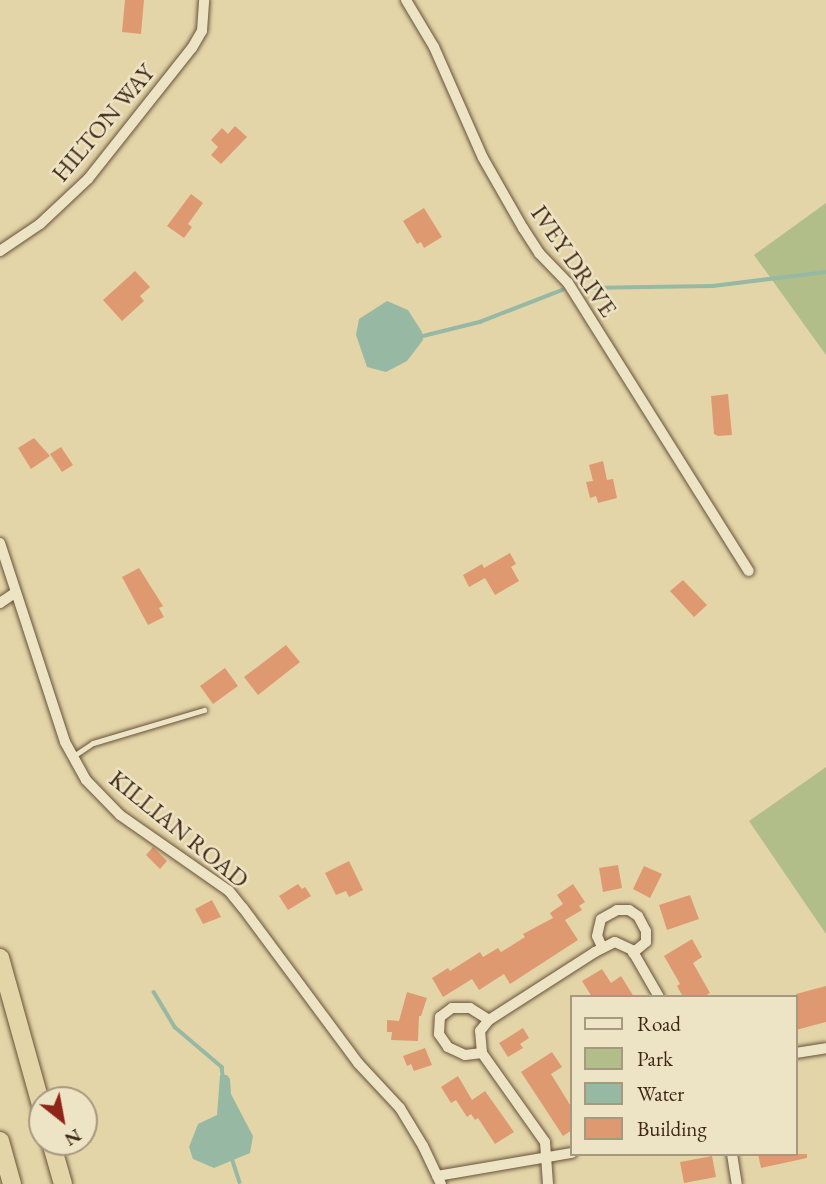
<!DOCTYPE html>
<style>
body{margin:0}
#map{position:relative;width:826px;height:1184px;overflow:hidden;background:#e4d5a8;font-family:"EB Garamond",serif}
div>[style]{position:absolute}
.green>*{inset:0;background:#b1be8a}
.water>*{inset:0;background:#97b9a3}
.stream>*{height:3.5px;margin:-1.75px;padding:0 1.75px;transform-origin:1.75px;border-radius:1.75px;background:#97b9a3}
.building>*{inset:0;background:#df9971}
.roads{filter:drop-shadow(0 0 2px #68523a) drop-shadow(0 0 2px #68523a)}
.lane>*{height:5px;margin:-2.5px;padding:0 2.5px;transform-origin:2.5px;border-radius:2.5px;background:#ede4c6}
.street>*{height:10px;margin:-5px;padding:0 5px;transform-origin:5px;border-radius:5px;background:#ede4c6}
.highway>*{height:18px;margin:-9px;padding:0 9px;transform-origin:9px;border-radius:9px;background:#e4d5a8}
span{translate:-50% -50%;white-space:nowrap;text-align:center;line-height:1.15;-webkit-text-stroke:5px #ede4c6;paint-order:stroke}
.street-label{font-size:24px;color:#3f2716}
.legend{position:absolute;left:570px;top:995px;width:228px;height:161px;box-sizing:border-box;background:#ede4c6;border:2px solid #a79880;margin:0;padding:9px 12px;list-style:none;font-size:21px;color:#3f2716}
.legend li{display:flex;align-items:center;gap:14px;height:35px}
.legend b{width:35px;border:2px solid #a79880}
.north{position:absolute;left:28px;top:1086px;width:70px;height:70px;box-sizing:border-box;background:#ede4c6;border:2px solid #a79880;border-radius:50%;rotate:149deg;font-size:19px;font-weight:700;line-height:28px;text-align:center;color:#3f2716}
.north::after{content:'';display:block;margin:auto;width:24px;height:32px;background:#8f2418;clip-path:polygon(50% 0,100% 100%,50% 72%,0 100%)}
</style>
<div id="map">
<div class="green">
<div style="clip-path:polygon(826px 203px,826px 355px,754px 255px)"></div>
<div style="clip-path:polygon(826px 767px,826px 934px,749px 821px)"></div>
</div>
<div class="water">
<div style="clip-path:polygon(387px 301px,408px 310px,422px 332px,423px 340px,407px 361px,386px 372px,367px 367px,356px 335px,359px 319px)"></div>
<div style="clip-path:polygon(220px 1075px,227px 1075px,230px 1079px,231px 1094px,253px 1136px,250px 1153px,214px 1168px,193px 1159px,189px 1147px,198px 1124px,217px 1115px)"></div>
</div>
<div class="stream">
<div style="left:582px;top:288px;width:131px;rotate:-0.9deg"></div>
<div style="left:713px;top:286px;width:114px;rotate:-7.1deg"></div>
<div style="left:423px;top:336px;width:59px;rotate:-13.8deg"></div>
<div style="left:480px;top:322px;width:88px;rotate:-21.3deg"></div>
<div style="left:154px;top:992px;width:41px;rotate:59deg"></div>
<div style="left:175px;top:1027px;width:62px;rotate:40.4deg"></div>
<div style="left:222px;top:1067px;width:7px;rotate:82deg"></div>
<div style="left:233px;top:1161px;width:22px;rotate:72deg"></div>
</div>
<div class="building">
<div style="clip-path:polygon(125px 0,144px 0,141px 34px,122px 32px)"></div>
<div style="clip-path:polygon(235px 126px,247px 137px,221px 164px,211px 155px,218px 147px,211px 140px,222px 128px,228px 134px)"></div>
<div style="clip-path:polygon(191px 194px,203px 203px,188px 224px,192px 227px,184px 238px,167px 226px)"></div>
<div style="clip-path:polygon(424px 208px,442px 237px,424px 248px,421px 242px,417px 244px,403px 221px)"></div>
<div style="clip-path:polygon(135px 271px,150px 287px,140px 296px,144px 301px,122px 321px,103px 300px)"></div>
<div style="clip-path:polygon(728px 394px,732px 435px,718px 436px,714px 434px,711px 396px)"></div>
<div style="clip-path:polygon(34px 438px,50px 456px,31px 469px,18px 448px)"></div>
<div style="clip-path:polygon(61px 447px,73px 465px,62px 472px,50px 454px)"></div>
<div style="clip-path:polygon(603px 461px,607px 480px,613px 479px,617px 498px,598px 503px,596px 496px,590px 498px,586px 482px,593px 481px,589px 465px)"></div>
<div style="clip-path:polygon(510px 553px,516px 564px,511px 567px,519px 581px,495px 595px,485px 578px,469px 587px,463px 575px,482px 564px,484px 568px)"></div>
<div style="clip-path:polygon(139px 568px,163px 606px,159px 608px,164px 617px,148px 625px,122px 577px)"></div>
<div style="clip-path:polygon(683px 580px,707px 605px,694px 617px,670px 591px)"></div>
<div style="clip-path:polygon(286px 645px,300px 662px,258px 695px,244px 677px)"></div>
<div style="clip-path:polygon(225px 668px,238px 686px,213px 704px,200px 686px)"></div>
<div style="clip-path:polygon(153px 847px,167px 861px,160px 869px,146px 855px)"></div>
<div style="clip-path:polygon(349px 861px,363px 890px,349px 897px,346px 891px,336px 895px,325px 873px)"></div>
<div style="clip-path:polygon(618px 865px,622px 888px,603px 892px,599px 868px)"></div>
<div style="clip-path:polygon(644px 866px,662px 874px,650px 898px,633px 889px)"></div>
<div style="clip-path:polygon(298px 884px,302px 889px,305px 887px,311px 896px,288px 910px,279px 896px)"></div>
<div style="clip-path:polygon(573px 884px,585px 902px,579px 906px,582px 910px,565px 920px,578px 940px,510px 984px,504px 974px,479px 990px,472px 979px,443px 997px,432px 978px,448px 968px,450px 971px,480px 952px,483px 957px,498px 948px,501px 952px,525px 937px,523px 934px,553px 918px,550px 913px,563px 904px,557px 895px)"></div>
<div style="clip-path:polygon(690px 895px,699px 919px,667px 930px,659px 905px)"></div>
<div style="clip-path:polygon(212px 900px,221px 917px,203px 924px,195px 909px)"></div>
<div style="clip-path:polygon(692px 939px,702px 957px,693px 963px,710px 993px,703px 997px,683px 997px,677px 986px,680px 984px,664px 956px)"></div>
<div style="clip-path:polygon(602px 969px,611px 983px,621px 976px,634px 997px,592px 997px,582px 981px)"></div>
<div style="clip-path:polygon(826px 986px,826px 1022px,796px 1030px,796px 994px)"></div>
<div style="clip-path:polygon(407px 992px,427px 998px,421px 1016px,419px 1016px,418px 1041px,391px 1040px,392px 1032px,387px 1032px,387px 1020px,399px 1021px)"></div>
<div style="clip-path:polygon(523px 1028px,529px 1038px,520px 1044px,523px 1048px,508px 1057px,499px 1043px)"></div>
<div style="clip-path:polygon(425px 1048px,432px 1065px,414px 1071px,411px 1064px,407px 1066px,403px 1056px)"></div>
<div style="clip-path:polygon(552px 1052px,562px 1067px,551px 1074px,572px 1108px,572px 1130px,563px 1136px,521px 1072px)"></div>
<div style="clip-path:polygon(458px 1076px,472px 1100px,485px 1091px,514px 1132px,495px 1144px,478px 1118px,475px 1120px,471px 1114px,467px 1117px,456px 1100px,451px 1103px,441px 1087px)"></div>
<div style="clip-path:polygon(758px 1154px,807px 1154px,807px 1158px,761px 1168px)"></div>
<div style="clip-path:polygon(712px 1156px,716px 1177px,684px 1183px,680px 1162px)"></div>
</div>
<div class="roads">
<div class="lane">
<div style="left:72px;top:757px;width:25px;rotate:-34deg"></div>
<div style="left:93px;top:743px;width:116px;rotate:-16.6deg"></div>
</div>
<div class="street">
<div style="left:406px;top:0;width:55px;rotate:59.2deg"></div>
<div style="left:434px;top:47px;width:121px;rotate:66.2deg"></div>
<div style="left:483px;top:158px;width:81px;rotate:60.3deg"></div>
<div style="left:523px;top:228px;width:30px;rotate:57deg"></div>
<div style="left:539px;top:253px;width:42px;rotate:46deg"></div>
<div style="left:568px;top:283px;width:340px;rotate:57.9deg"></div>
<div style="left:0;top:251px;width:48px;rotate:-34deg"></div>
<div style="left:40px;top:224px;width:66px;rotate:-43.2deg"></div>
<div style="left:88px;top:179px;width:167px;rotate:-51.6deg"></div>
<div style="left:192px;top:48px;width:20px;rotate:-60deg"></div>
<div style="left:202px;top:31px;width:31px;rotate:-86deg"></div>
<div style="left:0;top:543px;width:209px;rotate:71.9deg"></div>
<div style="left:65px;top:742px;width:43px;rotate:61.1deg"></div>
<div style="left:86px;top:780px;width:49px;rotate:45.8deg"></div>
<div style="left:120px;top:815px;width:133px;rotate:34.9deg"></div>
<div style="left:229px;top:891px;width:22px;rotate:51deg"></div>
<div style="left:243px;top:908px;width:193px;rotate:53.4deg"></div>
<div style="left:358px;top:1063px;width:62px;rotate:47deg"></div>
<div style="left:400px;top:1108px;width:44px;rotate:58.8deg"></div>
<div style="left:423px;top:1146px;width:42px;rotate:64.7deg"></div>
<div style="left:0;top:603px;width:18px;rotate:-34deg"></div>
<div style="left:602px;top:947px;width:12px;rotate:-114deg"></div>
<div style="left:597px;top:936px;width:17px;rotate:-77deg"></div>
<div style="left:601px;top:919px;width:18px;rotate:-29deg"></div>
<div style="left:617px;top:910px;width:12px"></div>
<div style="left:629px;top:910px;width:11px;rotate:34deg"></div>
<div style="left:638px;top:916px;width:17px;rotate:62deg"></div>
<div style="left:646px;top:931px;width:11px;rotate:90deg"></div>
<div style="left:646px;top:942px;width:17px;rotate:140deg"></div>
<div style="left:482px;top:1053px;width:17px;rotate:173deg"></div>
<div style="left:465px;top:1055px;width:19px;rotate:-155deg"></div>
<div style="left:448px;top:1047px;width:16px;rotate:-125deg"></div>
<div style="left:439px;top:1034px;width:17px;rotate:-87deg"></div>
<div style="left:440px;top:1017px;width:15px;rotate:-37deg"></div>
<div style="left:452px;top:1008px;width:18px"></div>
<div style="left:470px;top:1008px;width:22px;rotate:32deg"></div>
<div style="left:796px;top:1053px;width:30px;rotate:-9deg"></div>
<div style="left:732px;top:1154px;width:30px;rotate:81deg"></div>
<div style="left:437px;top:1176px;width:137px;rotate:-9.7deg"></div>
<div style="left:548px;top:1184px;width:42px;rotate:-94.1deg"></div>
<div style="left:545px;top:1142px;width:109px;rotate:-125.3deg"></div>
<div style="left:482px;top:1053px;width:22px;rotate:-95deg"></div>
<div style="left:480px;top:1031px;width:14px;rotate:-51deg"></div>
<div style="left:489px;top:1020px;width:126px;rotate:-32.7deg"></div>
<div style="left:595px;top:952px;width:22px;rotate:-27deg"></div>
<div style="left:615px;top:942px;width:19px;rotate:25deg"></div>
<div style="left:632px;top:950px;width:54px;rotate:60.1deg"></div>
</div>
<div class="highway">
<div style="left:0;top:958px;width:156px;rotate:74.4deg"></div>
<div style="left:0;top:1141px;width:45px;rotate:74.4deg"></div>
<div style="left:51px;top:1142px;width:44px;rotate:74.1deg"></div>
</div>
</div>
<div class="street-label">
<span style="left:103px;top:123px;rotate:-50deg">HILTON WAY</span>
<span style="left:574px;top:261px;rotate:55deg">IVEY DRIVE</span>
<span style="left:179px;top:829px;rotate:39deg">KILLIAN ROAD</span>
</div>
<ul class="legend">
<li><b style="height:9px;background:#ede4c6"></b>Road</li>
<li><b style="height:19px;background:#b1be8a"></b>Park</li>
<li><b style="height:19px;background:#97b9a3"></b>Water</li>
<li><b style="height:19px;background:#df9971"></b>Building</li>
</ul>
<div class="north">N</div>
</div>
